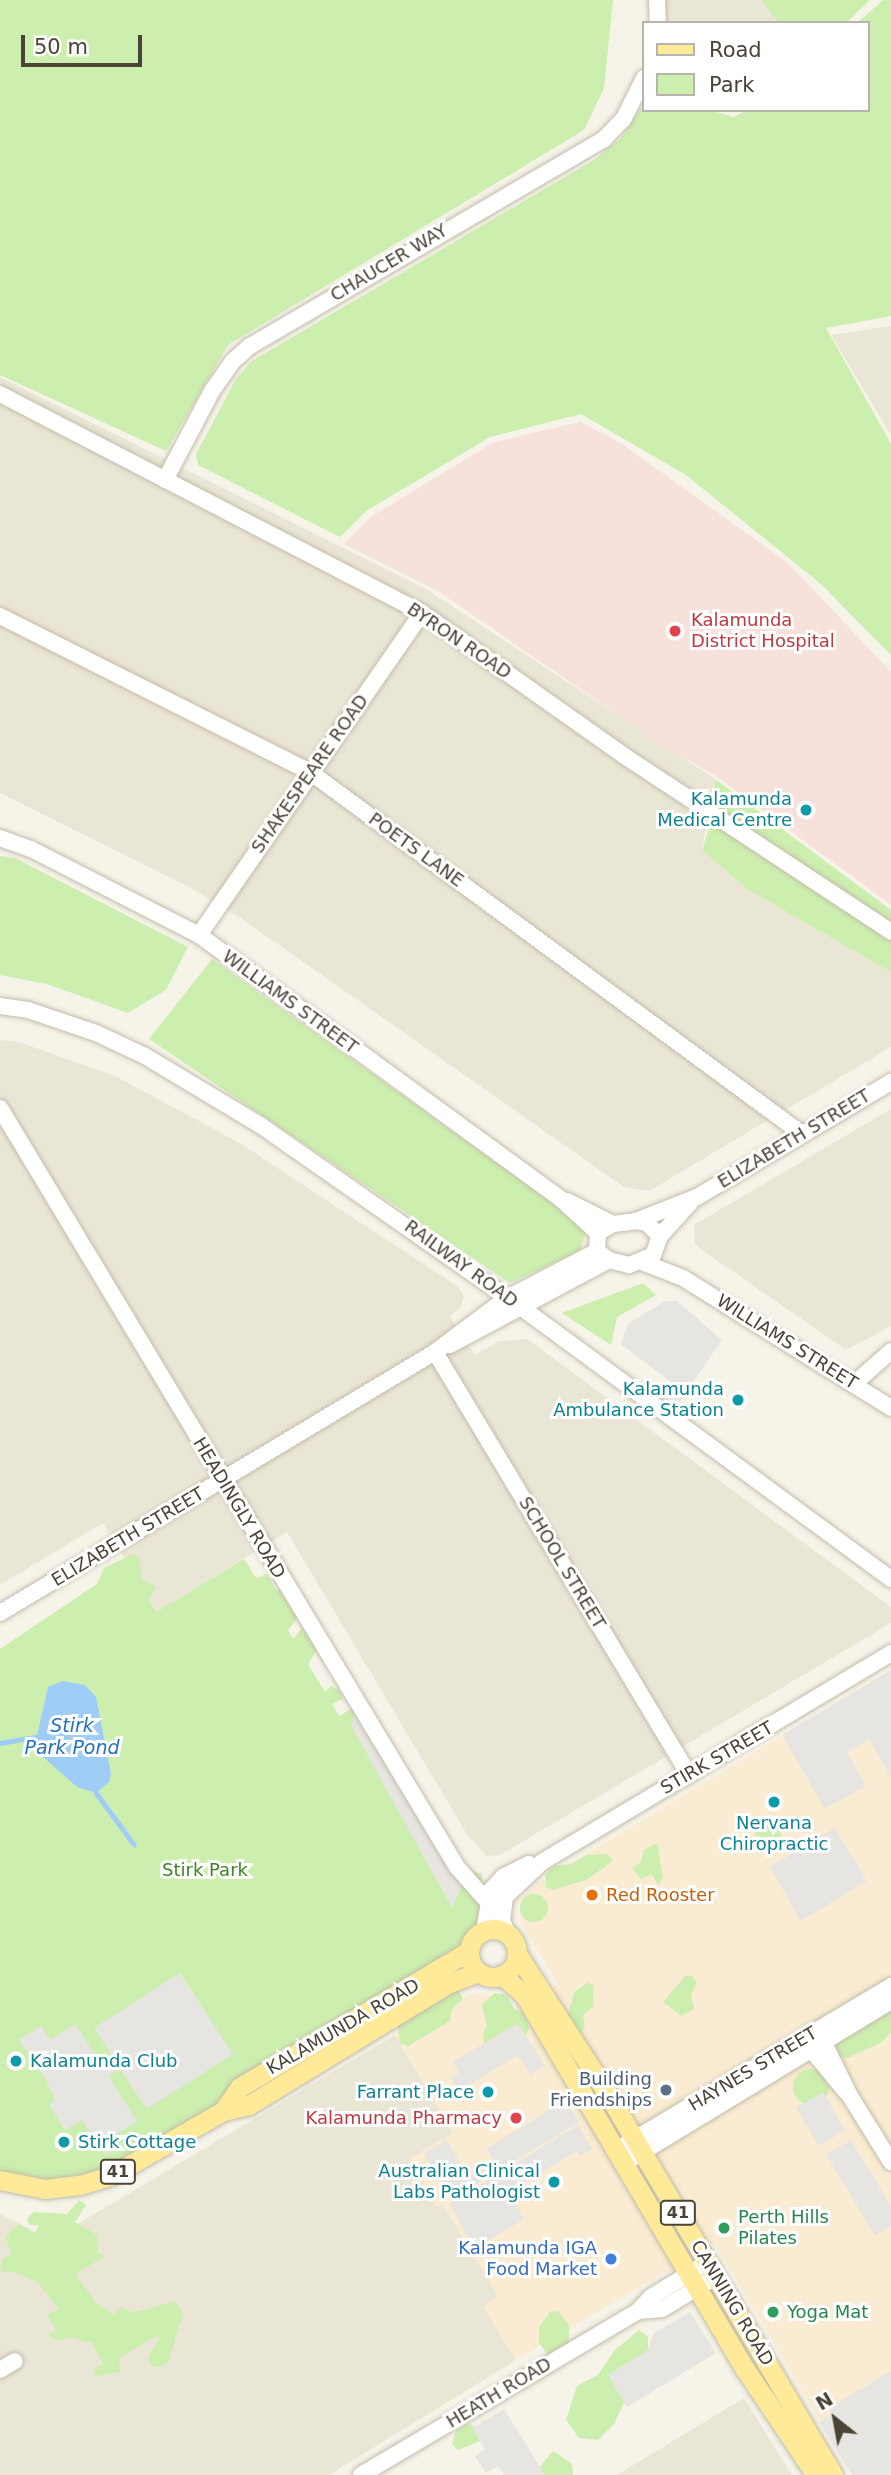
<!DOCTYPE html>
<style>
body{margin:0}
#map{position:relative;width:891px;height:2475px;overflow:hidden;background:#f6f3e9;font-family:"DejaVu Sans",sans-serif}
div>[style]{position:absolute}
.residential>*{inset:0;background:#eae6d6}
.commercial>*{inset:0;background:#f9ecd2}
.medical>*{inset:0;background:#f7e2db}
.green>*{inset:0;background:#cceeae}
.round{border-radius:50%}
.parking>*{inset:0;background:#e7e5e1}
.water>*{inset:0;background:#a0cdf8}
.stream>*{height:5px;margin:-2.5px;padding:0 2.5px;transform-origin:2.5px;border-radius:2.5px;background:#a0cdf8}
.roads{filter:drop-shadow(0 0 2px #c3bcaa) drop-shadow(0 0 2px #c3bcaa)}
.minor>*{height:16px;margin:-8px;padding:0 8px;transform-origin:8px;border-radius:8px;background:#fff}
.major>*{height:19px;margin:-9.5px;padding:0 9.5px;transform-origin:9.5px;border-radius:9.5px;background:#ffea99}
.major>.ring{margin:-9.5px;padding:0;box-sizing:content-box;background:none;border:19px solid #ffea99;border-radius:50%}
.dots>*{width:19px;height:19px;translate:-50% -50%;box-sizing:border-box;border:4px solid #fff;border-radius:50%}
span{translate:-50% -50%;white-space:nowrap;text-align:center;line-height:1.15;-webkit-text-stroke:6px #fff;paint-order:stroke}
.shield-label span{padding:2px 5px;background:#fff;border:2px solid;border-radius:5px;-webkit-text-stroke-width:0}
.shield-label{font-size:16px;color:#4b4436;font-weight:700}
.street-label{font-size:18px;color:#4b4436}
.health-label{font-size:18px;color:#be3a42}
.left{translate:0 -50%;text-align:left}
.right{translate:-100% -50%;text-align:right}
.culture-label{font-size:18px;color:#0d838f}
.park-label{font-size:18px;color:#3f8422}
.food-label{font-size:18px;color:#c56008}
.service-label{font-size:18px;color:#4e5e75}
.leisure-label{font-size:18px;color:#27864d}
.shop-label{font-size:18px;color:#366cbe}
.water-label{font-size:19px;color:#2272c3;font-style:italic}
.legend{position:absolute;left:642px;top:21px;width:228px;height:91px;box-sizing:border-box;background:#fff;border:2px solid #b7b4af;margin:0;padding:9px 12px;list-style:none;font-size:21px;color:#4b4436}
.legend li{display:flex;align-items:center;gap:14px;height:35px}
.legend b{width:35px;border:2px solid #b7b4af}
.north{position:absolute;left:800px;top:2384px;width:70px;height:70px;-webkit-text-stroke:5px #fff;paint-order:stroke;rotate:329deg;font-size:19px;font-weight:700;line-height:28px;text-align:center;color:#4b4436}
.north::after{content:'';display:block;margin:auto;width:24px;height:32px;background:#4b4436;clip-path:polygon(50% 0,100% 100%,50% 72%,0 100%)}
.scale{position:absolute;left:21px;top:35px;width:121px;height:32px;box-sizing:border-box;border:4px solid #4b4436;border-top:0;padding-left:9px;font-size:21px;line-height:24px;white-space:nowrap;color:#4b4436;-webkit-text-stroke:5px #fff;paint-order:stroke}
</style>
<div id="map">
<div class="residential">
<div style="clip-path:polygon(661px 0,767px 0,776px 23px,661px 23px)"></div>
<div style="clip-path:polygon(891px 326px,891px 435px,831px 335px)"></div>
<div style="clip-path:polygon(0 377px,426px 589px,715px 779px,702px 850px,747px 889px,891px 972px,891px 1047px,649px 1191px,624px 1187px,242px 919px,189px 887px,0 793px)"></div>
<div style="clip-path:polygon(0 1040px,19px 1042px,115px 1076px,238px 1142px,457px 1286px,464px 1296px,461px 1307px,450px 1316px,475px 1355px,499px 1341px,527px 1339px,891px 1607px,891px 1623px,500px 1855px,487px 1856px,468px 1836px,287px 1532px,156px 1612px,103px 1523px,0 1585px)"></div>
<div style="clip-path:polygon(891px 1109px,891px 1326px,846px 1350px,695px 1245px,694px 1225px)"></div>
<div style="clip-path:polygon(395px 2035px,453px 2133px,409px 2160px,437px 2207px,443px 2205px,499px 2297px,484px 2307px,516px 2360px,329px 2475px,0 2475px,0 2214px,34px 2231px,66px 2231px)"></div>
<div style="clip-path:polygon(744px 2398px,792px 2475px,617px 2475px)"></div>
</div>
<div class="commercial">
<div style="clip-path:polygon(891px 1670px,891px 2475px,853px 2475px,714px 2243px,516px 2360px,483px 2307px,498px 2296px,443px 2205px,436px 2207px,409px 2159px,453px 2133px,395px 2035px,473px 1993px,502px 1998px,511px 2011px,558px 1984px,520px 1921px,520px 1900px,538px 1883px)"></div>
</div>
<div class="medical">
<div style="clip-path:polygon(580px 422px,619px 442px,788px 563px,891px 672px,891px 905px,716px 776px,666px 748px,438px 591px,344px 544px,371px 517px,494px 442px)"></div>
</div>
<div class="green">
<div style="clip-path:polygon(0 0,613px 0,604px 88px,584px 130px,228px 345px,166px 451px,0 375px)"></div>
<div style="clip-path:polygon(762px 0,870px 0,846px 23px,778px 23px)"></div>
<div style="clip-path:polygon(883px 0,891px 0,891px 316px,826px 328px,891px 444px,891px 655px,821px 584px,686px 475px,581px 414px,490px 437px,366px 511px,340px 537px,198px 465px,196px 454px,236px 379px,252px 361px,594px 160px,621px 138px,644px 104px,644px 110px,709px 110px,734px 117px,747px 110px,868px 110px,868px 23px,857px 23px)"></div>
<div style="clip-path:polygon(715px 779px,891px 910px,891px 972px,747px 889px,702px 850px,711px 823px)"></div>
<div style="clip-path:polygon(0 856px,15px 858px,188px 947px,166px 990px,128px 1013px,47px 984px,0 975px)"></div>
<div style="clip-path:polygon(212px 959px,587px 1228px,580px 1251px,510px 1283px,149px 1039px)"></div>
<div style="clip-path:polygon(643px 1283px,656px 1295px,617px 1317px,611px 1345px,562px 1313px)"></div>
<div style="clip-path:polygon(133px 1554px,140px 1558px,141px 1578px,156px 1587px,149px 1600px,156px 1612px,244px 1559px,256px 1578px,267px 1574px,276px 1590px,284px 1589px,300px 1615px,288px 1630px,293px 1639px,305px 1624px,317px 1649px,308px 1664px,325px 1692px,331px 1686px,339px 1690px,343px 1699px,332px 1704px,339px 1716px,358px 1705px,463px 1868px,482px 1874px,484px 1932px,471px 1945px,317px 2041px,223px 2111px,99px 2180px,0 2180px,0 1649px,97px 1584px,104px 1568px)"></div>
<div class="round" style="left:755px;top:1823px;width:26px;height:26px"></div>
<div style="clip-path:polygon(657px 1843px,663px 1877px,658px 1885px,652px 1874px,641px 1879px,632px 1868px,641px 1862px,644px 1850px)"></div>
<div style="clip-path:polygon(587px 1855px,608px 1854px,613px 1861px,586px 1880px,553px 1890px,546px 1887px,545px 1875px,554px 1866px,571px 1864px)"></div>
<div class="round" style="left:520px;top:1894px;width:28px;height:28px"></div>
<div style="clip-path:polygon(685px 1976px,692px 1976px,697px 1983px,691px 1994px,694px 2009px,681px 2016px,663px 2002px)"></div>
<div style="clip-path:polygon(589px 1982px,593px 1985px,593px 2007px,583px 2015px,585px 2027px,579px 2036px,567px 2020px,574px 1992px)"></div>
<div style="clip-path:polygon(457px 1988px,463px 1999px,452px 2009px,450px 2021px,408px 2046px,400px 2043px,398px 2026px)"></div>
<div style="clip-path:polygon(494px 1993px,506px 1995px,515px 2010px,525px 2014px,529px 2028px,524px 2041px,484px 2047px,483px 2033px,487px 2026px,482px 2005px)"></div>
<div style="clip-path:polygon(891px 2001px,891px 2032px,882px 2042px,848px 2058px,838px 2057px,835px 2050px,838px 2042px)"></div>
<div class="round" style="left:793px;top:2069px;width:36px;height:36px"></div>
<div style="clip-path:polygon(79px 2200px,86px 2205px,75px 2222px,97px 2235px,97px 2252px,104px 2257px,75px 2274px,97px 2304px,113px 2315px,121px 2307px,133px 2313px,175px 2301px,183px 2313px,168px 2363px,161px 2366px,152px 2367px,148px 2358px,159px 2340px,158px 2335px,119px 2358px,120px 2372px,96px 2376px,93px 2369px,103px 2364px,92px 2343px,71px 2337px,58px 2341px,48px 2335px,56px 2330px,47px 2315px,59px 2309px,37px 2282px,15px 2272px,0 2272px,2px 2260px,12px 2254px,6px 2239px,13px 2228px,21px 2225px,35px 2234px,39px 2225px,29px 2225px,27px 2218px,34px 2212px,67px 2214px)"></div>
<div style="clip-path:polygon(558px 2311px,569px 2325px,569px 2340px,566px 2347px,548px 2355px,539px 2343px,539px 2327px,550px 2312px)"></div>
<div style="clip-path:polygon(639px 2330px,648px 2337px,648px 2352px,614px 2424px,598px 2440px,579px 2438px,566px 2420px,577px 2386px,598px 2375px,614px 2351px)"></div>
<div style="clip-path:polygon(467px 2424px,478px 2427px,483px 2440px,458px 2450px,452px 2444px,456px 2431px)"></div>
<div style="clip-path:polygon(553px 2451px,572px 2464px,573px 2475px,533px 2475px)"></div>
</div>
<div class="parking">
<div style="clip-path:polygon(665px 1301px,677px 1301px,722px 1340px,673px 1411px,657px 1401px,670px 1381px,621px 1344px,628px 1324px)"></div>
<div style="clip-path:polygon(891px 1670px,891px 1777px,869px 1739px,847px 1752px,866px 1786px,825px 1809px,782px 1735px)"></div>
<div style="clip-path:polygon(358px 1705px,466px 1877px,452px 1908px,351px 1725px)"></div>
<div style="clip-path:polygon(835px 1828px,867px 1881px,801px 1921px,770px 1867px)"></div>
<div style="clip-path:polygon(180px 1973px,233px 2054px,147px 2109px,120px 2069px,108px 2076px,137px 2121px,109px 2139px,115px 2148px,105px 2155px,82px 2120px,65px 2130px,49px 2105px,55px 2100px,47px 2082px,19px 2040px,41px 2026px,50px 2040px,75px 2024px,103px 2067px,114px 2059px,94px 2028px)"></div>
<div style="clip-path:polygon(518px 2023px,545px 2066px,530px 2075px,518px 2055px,459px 2091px,451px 2078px,459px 2073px,453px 2062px)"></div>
<div style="clip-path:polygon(823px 2092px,845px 2130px,819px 2146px,796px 2108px)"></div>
<div style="clip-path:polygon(566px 2100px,579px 2122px,452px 2199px,424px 2154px,446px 2140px,469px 2177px,494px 2161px,487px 2148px)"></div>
<div style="clip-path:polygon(578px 2125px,592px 2149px,580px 2156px,577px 2151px,509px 2192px,524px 2219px,475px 2248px,449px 2204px)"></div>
<div style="clip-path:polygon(851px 2140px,891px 2206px,891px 2226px,875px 2236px,826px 2154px)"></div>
<div style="clip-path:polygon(690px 2312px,716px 2353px,627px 2407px,608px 2375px,648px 2350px,653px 2334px)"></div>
<div style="clip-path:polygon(891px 2371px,891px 2475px,852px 2475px,819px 2422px,832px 2414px,829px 2408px)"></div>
<div style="clip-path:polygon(504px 2409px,545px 2475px,504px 2475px,498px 2466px,486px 2473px,475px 2456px,485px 2449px,472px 2428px)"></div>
</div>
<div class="water">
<div style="clip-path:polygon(63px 1681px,85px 1685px,96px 1697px,111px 1774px,109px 1782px,96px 1793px,77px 1787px,34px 1749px,48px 1687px)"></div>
</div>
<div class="stream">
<div style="left:0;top:1743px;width:36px;rotate:-10deg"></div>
<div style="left:96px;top:1793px;width:64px;rotate:53.8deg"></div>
</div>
<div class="roads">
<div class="minor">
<div style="left:657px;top:0;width:23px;rotate:88deg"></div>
<div style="left:0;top:394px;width:475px;rotate:27.4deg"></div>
<div style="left:422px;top:613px;width:246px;rotate:35.2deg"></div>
<div style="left:623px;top:755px;width:321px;rotate:33.4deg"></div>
<div style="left:165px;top:480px;width:101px;rotate:-62.2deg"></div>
<div style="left:212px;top:391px;width:35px;rotate:-55deg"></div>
<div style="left:232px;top:362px;width:24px;rotate:-42deg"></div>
<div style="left:250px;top:346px;width:409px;rotate:-30.3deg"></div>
<div style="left:603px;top:140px;width:30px;rotate:-46deg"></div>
<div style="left:624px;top:118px;width:45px;rotate:-63.4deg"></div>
<div style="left:0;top:616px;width:347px;rotate:26.7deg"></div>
<div style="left:310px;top:772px;width:611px;rotate:36.34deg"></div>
<div style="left:0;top:838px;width:33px;rotate:20deg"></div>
<div style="left:31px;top:849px;width:189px;rotate:27.1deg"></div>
<div style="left:199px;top:935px;width:448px;rotate:36.1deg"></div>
<div style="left:561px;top:1199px;width:50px;rotate:42.6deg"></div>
<div style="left:199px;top:935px;width:392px;rotate:-55.3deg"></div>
<div style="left:0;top:1006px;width:28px;rotate:8deg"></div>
<div style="left:28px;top:1010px;width:72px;rotate:18.7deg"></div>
<div style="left:96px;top:1033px;width:54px;rotate:25.1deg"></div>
<div style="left:145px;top:1056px;width:134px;rotate:31deg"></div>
<div style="left:260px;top:1125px;width:320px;rotate:34.9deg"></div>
<div style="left:522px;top:1308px;width:458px;rotate:36.3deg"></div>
<div style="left:0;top:1108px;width:886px;rotate:58.95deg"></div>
<div style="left:457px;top:1867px;width:44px;rotate:48.7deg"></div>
<div style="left:567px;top:1201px;width:51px;rotate:26.6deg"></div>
<div style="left:636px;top:1221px;width:66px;rotate:-21.5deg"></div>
<div style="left:697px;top:1197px;width:226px;rotate:-30.7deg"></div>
<div style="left:636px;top:1221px;width:11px;rotate:10deg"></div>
<div style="left:647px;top:1223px;width:18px;rotate:45deg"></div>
<div style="left:660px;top:1236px;width:20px;rotate:110deg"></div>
<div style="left:653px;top:1255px;width:26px;rotate:157deg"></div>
<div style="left:629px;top:1265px;width:21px;rotate:-166deg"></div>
<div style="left:609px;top:1260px;width:15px;rotate:-143deg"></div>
<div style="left:597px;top:1251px;width:18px;rotate:-87deg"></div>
<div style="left:598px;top:1233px;width:17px;rotate:-31deg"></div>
<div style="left:613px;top:1224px;width:23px;rotate:-7deg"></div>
<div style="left:660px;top:1236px;width:45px;rotate:-47.7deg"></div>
<div style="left:642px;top:1262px;width:44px;rotate:21.3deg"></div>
<div style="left:683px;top:1278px;width:245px;rotate:32deg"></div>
<div style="left:450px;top:1345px;width:180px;rotate:-28.1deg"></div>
<div style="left:435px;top:1352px;width:493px;rotate:59deg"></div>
<div style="left:855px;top:1383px;width:48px;rotate:-41.6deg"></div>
<div style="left:0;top:1613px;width:507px;rotate:-30.96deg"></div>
<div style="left:435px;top:1352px;width:90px;rotate:-36.9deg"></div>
<div style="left:507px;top:1298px;width:102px;rotate:-27.6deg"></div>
<div style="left:484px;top:1932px;width:43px;rotate:-80.5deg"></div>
<div style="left:491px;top:1890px;width:18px;rotate:-47deg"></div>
<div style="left:503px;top:1877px;width:29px;rotate:-27deg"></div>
<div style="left:508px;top:1934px;width:14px;rotate:-115deg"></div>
<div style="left:502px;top:1921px;width:24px;rotate:-83deg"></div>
<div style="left:505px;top:1897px;width:51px;rotate:-43.4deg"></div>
<div style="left:542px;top:1862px;width:407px;rotate:-30.9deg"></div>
<div style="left:819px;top:2033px;width:70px;rotate:63.8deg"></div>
<div style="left:850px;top:2096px;width:78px;rotate:58.2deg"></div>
<div style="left:805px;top:2042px;width:65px;rotate:50.6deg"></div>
<div style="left:626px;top:2144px;width:309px;rotate:-30.8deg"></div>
<div style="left:623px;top:2164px;width:314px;rotate:-31.3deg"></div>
<div style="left:638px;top:2311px;width:24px;rotate:-5deg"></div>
<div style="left:662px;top:2309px;width:64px;rotate:-31deg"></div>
<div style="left:0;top:2370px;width:17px;rotate:-31deg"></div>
<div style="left:361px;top:2475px;width:322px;rotate:-30.6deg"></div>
<div style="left:638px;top:2311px;width:19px;rotate:-47deg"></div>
<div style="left:651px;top:2297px;width:67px;rotate:-31.6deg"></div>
</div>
<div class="major">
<div class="ring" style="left:469px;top:1929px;width:29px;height:29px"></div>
<div style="left:517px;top:1954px;width:163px;rotate:57deg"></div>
<div style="left:606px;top:2091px;width:446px;rotate:59.4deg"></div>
<div style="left:502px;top:1975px;width:31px;rotate:42deg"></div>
<div style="left:525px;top:1996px;width:433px;rotate:59.5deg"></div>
<div style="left:745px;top:2369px;width:128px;rotate:56.2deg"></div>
<div style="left:223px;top:2111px;width:29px;rotate:-55deg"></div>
<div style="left:240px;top:2087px;width:266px;rotate:-30.7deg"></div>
<div style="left:0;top:2180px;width:46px;rotate:11.3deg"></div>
<div style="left:45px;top:2189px;width:35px;rotate:-7deg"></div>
<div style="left:80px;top:2185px;width:34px;rotate:-17deg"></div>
<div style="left:112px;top:2175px;width:128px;rotate:-30deg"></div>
<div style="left:223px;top:2111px;width:27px;rotate:-13deg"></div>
<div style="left:249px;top:2105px;width:232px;rotate:-31.4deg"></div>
<div style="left:447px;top:1984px;width:33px;rotate:-21deg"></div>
</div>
</div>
<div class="dots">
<div style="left:675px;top:631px;background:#e0444e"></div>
<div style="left:806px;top:810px;background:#0f9aa8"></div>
<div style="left:738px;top:1400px;background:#0f9aa8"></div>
<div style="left:774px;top:1802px;background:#0f9aa8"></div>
<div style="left:592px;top:1895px;background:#e8710a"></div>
<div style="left:16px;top:2061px;background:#0f9aa8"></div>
<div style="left:666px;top:2090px;background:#5c6f8a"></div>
<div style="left:488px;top:2092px;background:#0f9aa8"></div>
<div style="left:516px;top:2118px;background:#e0444e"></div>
<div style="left:64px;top:2142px;background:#0f9aa8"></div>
<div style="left:554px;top:2182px;background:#0f9aa8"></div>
<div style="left:724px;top:2228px;background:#2e9e5b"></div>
<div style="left:611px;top:2259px;background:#3f7fe0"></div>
<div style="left:773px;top:2312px;background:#2e9e5b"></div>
</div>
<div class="shield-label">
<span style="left:118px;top:2172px">41</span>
<span style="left:678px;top:2213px">41</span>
</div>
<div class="street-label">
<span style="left:389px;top:263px;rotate:-31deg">CHAUCER WAY</span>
<span style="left:459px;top:641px;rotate:34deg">BYRON ROAD</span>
<span style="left:310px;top:774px;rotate:-55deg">SHAKESPEARE ROAD</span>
<span style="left:416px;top:850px;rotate:36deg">POETS LANE</span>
<span style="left:290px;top:1002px;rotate:36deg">WILLIAMS STREET</span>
<span style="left:794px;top:1139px;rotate:-31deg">ELIZABETH STREET</span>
<span style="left:461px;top:1264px;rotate:36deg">RAILWAY ROAD</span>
<span style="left:787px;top:1342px;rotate:32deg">WILLIAMS STREET</span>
<span style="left:239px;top:1508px;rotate:59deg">HEADINGLY ROAD</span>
<span style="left:128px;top:1537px;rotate:-31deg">ELIZABETH STREET</span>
<span style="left:562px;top:1563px;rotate:59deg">SCHOOL STREET</span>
<span style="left:717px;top:1758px;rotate:-30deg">STIRK STREET</span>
<span style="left:343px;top:2027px;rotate:-30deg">KALAMUNDA ROAD</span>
<span style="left:753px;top:2069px;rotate:-31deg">HAYNES STREET</span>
<span style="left:732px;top:2303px;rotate:59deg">CANNING ROAD</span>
<span style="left:499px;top:2393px;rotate:-31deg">HEATH ROAD</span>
</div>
<div class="health-label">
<span class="left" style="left:691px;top:631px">Kalamunda<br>District Hospital</span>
<span class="right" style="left:502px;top:2118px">Kalamunda Pharmacy</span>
</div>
<div class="culture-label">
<span class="right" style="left:792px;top:810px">Kalamunda<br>Medical Centre</span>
<span class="right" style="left:724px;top:1400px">Kalamunda<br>Ambulance Station</span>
<span style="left:774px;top:1834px">Nervana<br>Chiropractic</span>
<span class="left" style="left:30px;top:2061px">Kalamunda Club</span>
<span class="right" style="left:474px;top:2092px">Farrant Place</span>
<span class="left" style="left:78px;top:2142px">Stirk Cottage</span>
<span class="right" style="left:540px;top:2182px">Australian Clinical<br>Labs Pathologist</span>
</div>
<div class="park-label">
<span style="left:205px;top:1870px">Stirk Park</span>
</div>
<div class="food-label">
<span class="left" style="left:606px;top:1895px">Red Rooster</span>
</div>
<div class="service-label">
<span class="right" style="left:652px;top:2090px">Building<br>Friendships</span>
</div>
<div class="leisure-label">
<span class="left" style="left:738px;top:2228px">Perth Hills<br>Pilates</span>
<span class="left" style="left:787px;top:2312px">Yoga Mat</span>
</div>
<div class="shop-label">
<span class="right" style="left:597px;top:2259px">Kalamunda IGA<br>Food Market</span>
</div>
<div class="water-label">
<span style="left:72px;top:1737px">Stirk<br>Park Pond</span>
</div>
<ul class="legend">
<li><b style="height:9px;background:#ffea99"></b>Road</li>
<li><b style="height:19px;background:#cceeae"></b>Park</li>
</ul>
<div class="north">N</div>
<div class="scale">50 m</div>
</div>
